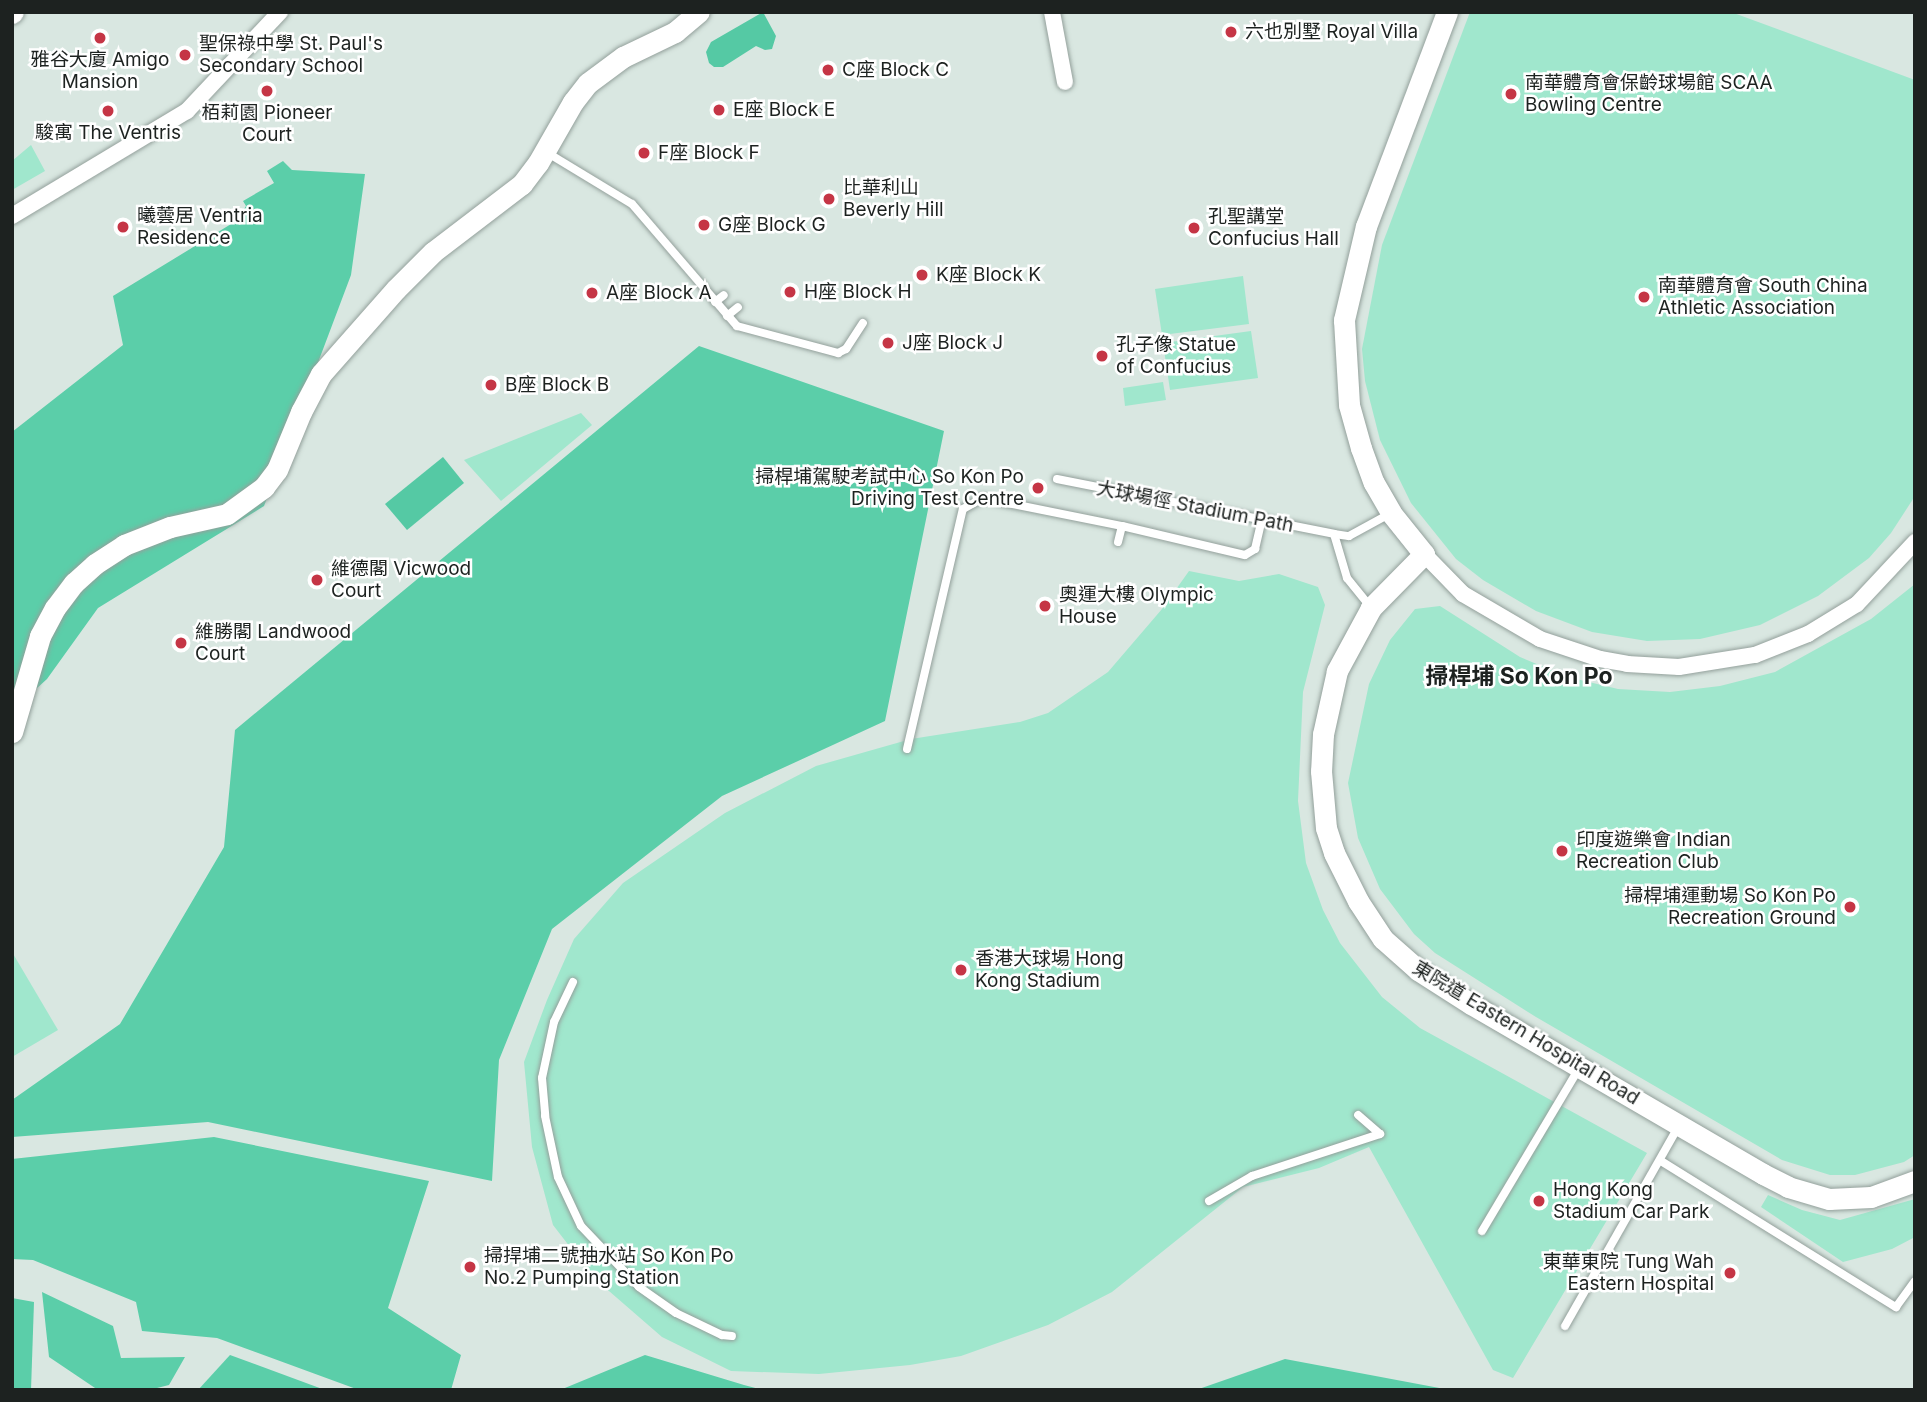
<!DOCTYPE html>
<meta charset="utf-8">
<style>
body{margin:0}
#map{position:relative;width:1927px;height:1402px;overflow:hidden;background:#d9e7e1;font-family:Inter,"Noto Sans TC",sans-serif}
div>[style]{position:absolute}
.green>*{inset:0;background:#a0e7cd}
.forest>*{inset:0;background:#5bcea9}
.water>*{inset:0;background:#55c9a4}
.roads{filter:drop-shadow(0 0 2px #93a09b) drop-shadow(0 0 2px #93a09b)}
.service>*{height:8px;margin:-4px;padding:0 4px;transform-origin:4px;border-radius:4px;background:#fff}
.minor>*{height:16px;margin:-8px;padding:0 8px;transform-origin:8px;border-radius:8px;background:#fff}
.tertiary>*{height:21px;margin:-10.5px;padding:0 10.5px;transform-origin:10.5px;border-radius:10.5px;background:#fff}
.tram>*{height:2px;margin:-1px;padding:0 1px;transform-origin:1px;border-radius:1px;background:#3a413e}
.dots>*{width:19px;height:19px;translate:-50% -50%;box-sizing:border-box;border:4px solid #fff;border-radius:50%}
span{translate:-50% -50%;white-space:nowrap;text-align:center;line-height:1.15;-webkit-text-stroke:5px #fff;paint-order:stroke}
.poi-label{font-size:19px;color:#1d2220}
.left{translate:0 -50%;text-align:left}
.right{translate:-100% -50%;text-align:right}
.street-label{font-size:19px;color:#1d2220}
.quarter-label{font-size:23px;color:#1d2220;font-weight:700}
.frame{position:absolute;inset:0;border:14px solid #1d2220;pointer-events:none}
</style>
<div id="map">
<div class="green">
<div style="clip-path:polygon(1470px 12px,1731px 12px,1915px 80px,1915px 496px,1891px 533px,1869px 558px,1818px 596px,1760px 625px,1700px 639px,1647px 641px,1592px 632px,1536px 611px,1483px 580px,1456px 559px,1411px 503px,1380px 440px,1365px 381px,1362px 349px,1382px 245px)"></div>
<div style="clip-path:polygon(31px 145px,45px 171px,12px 190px,12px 161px)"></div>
<div style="clip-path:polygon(1243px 276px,1249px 324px,1162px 335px,1155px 289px)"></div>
<div style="clip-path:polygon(1251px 331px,1258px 378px,1170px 390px,1163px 343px)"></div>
<div style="clip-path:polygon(1163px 382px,1166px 400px,1125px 406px,1123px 388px)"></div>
<div style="clip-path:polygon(581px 413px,592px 425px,501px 501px,464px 460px)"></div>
<div style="clip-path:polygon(1189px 571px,1239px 581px,1279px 574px,1318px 587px,1325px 605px,1303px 692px,1298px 801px,1306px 863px,1323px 910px,1340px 943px,1382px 997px,1420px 1028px,1647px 1153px,1513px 1378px,1493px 1370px,1369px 1147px,1319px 1168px,1243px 1187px,1112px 1292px,1048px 1325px,961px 1356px,910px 1365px,819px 1374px,731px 1371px,662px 1337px,594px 1278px,553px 1225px,532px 1147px,524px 1062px,547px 1000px,574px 939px,623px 883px,725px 813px,816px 766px,911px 739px,1020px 722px,1048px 713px,1108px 672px,1162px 609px)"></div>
<div style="clip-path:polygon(1915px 584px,1915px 1155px,1904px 1162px,1855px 1175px,1830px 1175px,1782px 1160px,1536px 1017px,1435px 953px,1414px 934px,1380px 889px,1358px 838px,1348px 783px,1369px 684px,1390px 640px,1415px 609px,1440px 606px,1520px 657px,1568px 677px,1618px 689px,1670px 692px,1720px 686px,1775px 672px,1871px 619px)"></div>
<div style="clip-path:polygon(12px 952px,58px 1030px,12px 1057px)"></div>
<div style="clip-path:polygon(1768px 1195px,1802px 1210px,1840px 1220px,1915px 1199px,1915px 1237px,1892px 1249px,1843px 1262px,1761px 1207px)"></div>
</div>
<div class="forest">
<div style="clip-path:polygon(283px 161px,292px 170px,365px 174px,351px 275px,264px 506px,98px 608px,47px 679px,24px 700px,12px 725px,12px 432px,123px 345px,113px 296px,236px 221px,246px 206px,243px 201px,274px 183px,267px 171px)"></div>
<div style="clip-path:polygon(699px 346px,944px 431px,885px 721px,722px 796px,552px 929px,499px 1060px,492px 1181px,208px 1122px,12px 1137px,12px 1100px,120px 1024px,224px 847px,235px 730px)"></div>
<div style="clip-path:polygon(214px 1137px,429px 1181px,388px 1308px,461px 1355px,451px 1390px,359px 1390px,217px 1338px,142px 1331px,136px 1302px,33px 1260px,12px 1259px,12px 1159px)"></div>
<div style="clip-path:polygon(42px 1292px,113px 1326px,121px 1358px,185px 1357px,169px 1385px,149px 1390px,98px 1390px,49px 1357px)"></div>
<div style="clip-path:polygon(12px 1298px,34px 1302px,31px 1390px,12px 1390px)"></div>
<div style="clip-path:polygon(230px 1355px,325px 1390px,198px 1390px)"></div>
<div style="clip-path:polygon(645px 1355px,744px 1385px,763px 1390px,560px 1390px)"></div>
<div style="clip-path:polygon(1285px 1359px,1450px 1390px,1196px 1390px)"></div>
</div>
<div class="water">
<div style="clip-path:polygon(763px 12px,776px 36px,772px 49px,765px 50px,756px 46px,723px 67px,714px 67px,709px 63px,706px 52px,711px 42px)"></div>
<div style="clip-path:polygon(443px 457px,464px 483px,407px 530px,385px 504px)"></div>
</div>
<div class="roads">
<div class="service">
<div style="left:546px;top:152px;width:100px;rotate:31.2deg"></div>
<div style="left:632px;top:204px;width:161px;rotate:49.3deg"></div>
<div style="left:737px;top:326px;width:105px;rotate:15deg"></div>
<div style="left:838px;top:353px;width:9px;rotate:-27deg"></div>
<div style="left:846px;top:349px;width:31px;rotate:-57deg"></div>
<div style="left:715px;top:302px;width:11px;rotate:-38deg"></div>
<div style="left:727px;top:316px;width:14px;rotate:-39deg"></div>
<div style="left:1057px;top:479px;width:282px;rotate:11.2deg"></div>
<div style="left:1334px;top:534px;width:46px;rotate:73.5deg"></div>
<div style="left:1347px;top:578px;width:38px;rotate:51deg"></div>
<div style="left:1334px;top:534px;width:15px;rotate:8deg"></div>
<div style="left:1349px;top:536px;width:48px;rotate:-28.7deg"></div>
<div style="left:1118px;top:542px;width:16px;rotate:-76deg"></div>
<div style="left:1122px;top:526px;width:126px;rotate:13.3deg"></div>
<div style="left:1245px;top:555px;width:12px;rotate:-31deg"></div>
<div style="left:1255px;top:549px;width:31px;rotate:-77deg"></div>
<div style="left:907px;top:749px;width:246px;rotate:-76.9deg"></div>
<div style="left:963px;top:509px;width:23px;rotate:-29deg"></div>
<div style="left:983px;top:498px;width:142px;rotate:11.4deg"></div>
<div style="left:573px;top:982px;width:44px;rotate:115.4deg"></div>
<div style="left:554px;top:1022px;width:57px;rotate:102.1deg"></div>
<div style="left:542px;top:1078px;width:38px;rotate:85deg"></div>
<div style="left:545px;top:1116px;width:62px;rotate:78deg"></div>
<div style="left:558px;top:1177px;width:54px;rotate:64.9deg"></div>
<div style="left:581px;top:1226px;width:84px;rotate:46.4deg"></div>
<div style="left:639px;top:1287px;width:45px;rotate:35.1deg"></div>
<div style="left:676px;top:1313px;width:51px;rotate:25.6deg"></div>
<div style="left:722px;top:1335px;width:10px;rotate:6deg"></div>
<div style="left:1661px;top:1161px;width:277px;rotate:31.9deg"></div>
<div style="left:1896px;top:1307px;width:32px;rotate:-54deg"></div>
<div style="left:1209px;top:1201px;width:50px;rotate:-30.2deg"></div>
<div style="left:1252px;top:1176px;width:135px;rotate:-18.2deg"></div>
<div style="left:1380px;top:1134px;width:29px;rotate:-139deg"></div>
<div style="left:1482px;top:1231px;width:190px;rotate:-59.2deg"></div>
<div style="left:1565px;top:1326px;width:231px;rotate:-60.4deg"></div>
</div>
<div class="minor">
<div style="left:1052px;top:12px;width:71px;rotate:79.5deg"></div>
<div style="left:12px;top:216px;width:204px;rotate:-31deg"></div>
<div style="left:187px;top:111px;width:136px;rotate:-46.8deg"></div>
<div style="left:1424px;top:554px;width:56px;rotate:45.7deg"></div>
<div style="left:1463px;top:594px;width:89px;rotate:30.3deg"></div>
<div style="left:1540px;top:639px;width:63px;rotate:18.4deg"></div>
<div style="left:1600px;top:659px;width:27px;rotate:10deg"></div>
<div style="left:1627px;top:664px;width:52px;rotate:3.3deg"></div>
<div style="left:1679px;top:667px;width:77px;rotate:-9deg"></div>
<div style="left:1755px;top:655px;width:57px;rotate:-21.6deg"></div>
<div style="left:1808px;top:634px;width:57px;rotate:-31.5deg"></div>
<div style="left:1857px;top:604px;width:85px;rotate:-46.9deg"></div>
</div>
<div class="tertiary">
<div style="left:1447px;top:12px;width:229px;rotate:110.7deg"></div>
<div style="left:1366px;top:226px;width:97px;rotate:103.2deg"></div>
<div style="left:1344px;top:320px;width:85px;rotate:86.6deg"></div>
<div style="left:1349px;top:405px;width:45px;rotate:74.4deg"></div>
<div style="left:1361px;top:448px;width:37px;rotate:70deg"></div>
<div style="left:1374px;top:483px;width:34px;rotate:60deg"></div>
<div style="left:1391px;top:513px;width:53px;rotate:51.2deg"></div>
<div style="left:1424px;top:554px;width:76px;rotate:134.5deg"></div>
<div style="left:1371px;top:608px;width:72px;rotate:118.4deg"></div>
<div style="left:1337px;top:671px;width:65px;rotate:102.5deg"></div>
<div style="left:1323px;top:734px;width:37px;rotate:93deg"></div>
<div style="left:1321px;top:771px;width:57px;rotate:85deg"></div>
<div style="left:1326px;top:828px;width:26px;rotate:72deg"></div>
<div style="left:1334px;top:853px;width:54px;rotate:63.4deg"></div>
<div style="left:1358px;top:901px;width:45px;rotate:56.7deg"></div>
<div style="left:1383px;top:939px;width:47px;rotate:41.5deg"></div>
<div style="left:1418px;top:970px;width:63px;rotate:32.7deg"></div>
<div style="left:1471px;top:1004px;width:338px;rotate:30.2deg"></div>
<div style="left:1763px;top:1174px;width:28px;rotate:27deg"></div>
<div style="left:1788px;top:1187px;width:43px;rotate:16.3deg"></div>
<div style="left:1829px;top:1199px;width:42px;rotate:-2.7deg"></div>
<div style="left:1871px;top:1197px;width:47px;rotate:-20deg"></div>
<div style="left:12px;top:13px;width:1px;rotate:-45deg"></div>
<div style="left:12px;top:732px;width:100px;rotate:-73.7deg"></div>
<div style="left:40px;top:636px;width:32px;rotate:-62deg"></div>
<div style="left:55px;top:608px;width:31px;rotate:-53deg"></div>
<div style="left:74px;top:583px;width:28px;rotate:-42deg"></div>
<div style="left:95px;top:564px;width:35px;rotate:-33deg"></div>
<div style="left:124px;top:545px;width:49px;rotate:-21.4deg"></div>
<div style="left:170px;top:527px;width:58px;rotate:-12.8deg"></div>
<div style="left:227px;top:514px;width:46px;rotate:-36.1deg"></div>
<div style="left:264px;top:487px;width:21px;rotate:-53deg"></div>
<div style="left:277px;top:470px;width:63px;rotate:-67.5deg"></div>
<div style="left:301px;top:412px;width:43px;rotate:-62.2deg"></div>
<div style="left:321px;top:374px;width:113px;rotate:-48.6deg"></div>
<div style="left:396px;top:289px;width:52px;rotate:-45deg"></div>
<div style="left:433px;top:252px;width:112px;rotate:-37.4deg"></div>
<div style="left:522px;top:184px;width:26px;rotate:-53deg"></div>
<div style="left:538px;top:163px;width:70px;rotate:-60.2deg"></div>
<div style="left:573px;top:102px;width:24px;rotate:-52deg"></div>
<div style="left:588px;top:83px;width:44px;rotate:-36.6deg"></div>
<div style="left:623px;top:57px;width:58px;rotate:-25.7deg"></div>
<div style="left:675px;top:32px;width:31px;rotate:-40deg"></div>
</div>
</div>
<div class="tram">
<div style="left:12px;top:13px;width:1px;rotate:-45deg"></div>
</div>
<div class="dots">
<div style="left:1231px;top:32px;background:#c53545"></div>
<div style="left:100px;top:38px;background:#c53545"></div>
<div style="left:185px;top:55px;background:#c53545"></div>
<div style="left:828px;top:70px;background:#c53545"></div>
<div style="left:267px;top:91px;background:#c53545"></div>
<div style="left:1511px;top:94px;background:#c53545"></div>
<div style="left:719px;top:110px;background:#c53545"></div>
<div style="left:108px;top:111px;background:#c53545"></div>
<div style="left:644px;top:153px;background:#c53545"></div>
<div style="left:829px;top:199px;background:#c53545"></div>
<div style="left:704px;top:225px;background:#c53545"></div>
<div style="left:123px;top:227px;background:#c53545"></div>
<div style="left:1194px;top:228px;background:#c53545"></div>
<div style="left:922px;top:275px;background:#c53545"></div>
<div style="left:790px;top:292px;background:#c53545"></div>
<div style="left:592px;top:293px;background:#c53545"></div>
<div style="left:1644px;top:297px;background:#c53545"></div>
<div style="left:888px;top:343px;background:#c53545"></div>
<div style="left:1102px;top:356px;background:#c53545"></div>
<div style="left:491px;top:385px;background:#c53545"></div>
<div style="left:1038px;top:488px;background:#c53545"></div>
<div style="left:317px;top:580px;background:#c53545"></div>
<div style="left:1045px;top:606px;background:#c53545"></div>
<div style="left:181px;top:643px;background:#c53545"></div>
<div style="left:1562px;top:851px;background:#c53545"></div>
<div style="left:1850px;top:907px;background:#c53545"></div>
<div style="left:961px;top:970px;background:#c53545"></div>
<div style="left:1539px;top:1201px;background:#c53545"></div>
<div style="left:470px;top:1267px;background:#c53545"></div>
<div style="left:1730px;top:1273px;background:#c53545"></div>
</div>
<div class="poi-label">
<span class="left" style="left:1245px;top:32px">六也別墅 Royal Villa</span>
<span class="left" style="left:199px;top:55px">聖保祿中學 St. Paul's<br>Secondary School</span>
<span style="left:100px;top:71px">雅谷大廈 Amigo<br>Mansion</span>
<span class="left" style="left:842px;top:70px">C座 Block C</span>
<span class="left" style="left:1525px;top:94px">南華體育會保齡球場館 SCAA<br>Bowling Centre</span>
<span class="left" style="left:733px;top:110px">E座 Block E</span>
<span style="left:267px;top:124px">栢莉園 Pioneer<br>Court</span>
<span style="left:108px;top:133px">駿寓 The Ventris</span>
<span class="left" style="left:658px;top:153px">F座 Block F</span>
<span class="left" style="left:843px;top:199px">比華利山<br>Beverly Hill</span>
<span class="left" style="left:137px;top:227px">曦蕓居 Ventria<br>Residence</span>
<span class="left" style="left:1208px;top:228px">孔聖講堂<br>Confucius Hall</span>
<span class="left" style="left:718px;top:225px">G座 Block G</span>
<span class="left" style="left:936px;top:275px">K座 Block K</span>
<span class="left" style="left:1658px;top:297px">南華體育會 South China<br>Athletic Association</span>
<span class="left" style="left:804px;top:292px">H座 Block H</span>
<span class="left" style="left:606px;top:293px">A座 Block A</span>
<span class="left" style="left:902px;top:343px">J座 Block J</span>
<span class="left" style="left:1116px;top:356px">孔子像 Statue<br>of Confucius</span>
<span class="left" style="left:505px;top:385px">B座 Block B</span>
<span class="right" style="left:1024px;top:488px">掃桿埔駕駛考試中心 So Kon Po<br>Driving Test Centre</span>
<span class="left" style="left:331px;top:580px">維德閣 Vicwood<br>Court</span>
<span class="left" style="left:1059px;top:606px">奧運大樓 Olympic<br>House</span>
<span class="left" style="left:195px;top:643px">維勝閣 Landwood<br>Court</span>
<span class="left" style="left:1576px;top:851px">印度遊樂會 Indian<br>Recreation Club</span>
<span class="right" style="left:1836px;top:907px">掃桿埔運動場 So Kon Po<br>Recreation Ground</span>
<span class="left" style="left:975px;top:970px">香港大球場 Hong<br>Kong Stadium</span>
<span class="left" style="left:1553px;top:1201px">Hong Kong<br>Stadium Car Park</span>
<span class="left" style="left:484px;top:1267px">掃捍埔二號抽水站 So Kon Po<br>No.2 Pumping Station</span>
<span class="right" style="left:1714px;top:1273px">東華東院 Tung Wah<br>Eastern Hospital</span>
</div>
<div class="street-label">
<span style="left:1195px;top:507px;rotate:11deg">大球場徑 Stadium Path</span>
<span style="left:1526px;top:1033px;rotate:31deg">東院道 Eastern Hospital Road</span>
</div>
<div class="quarter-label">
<span style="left:1519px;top:676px">掃桿埔 So Kon Po</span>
</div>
<div class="frame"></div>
</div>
